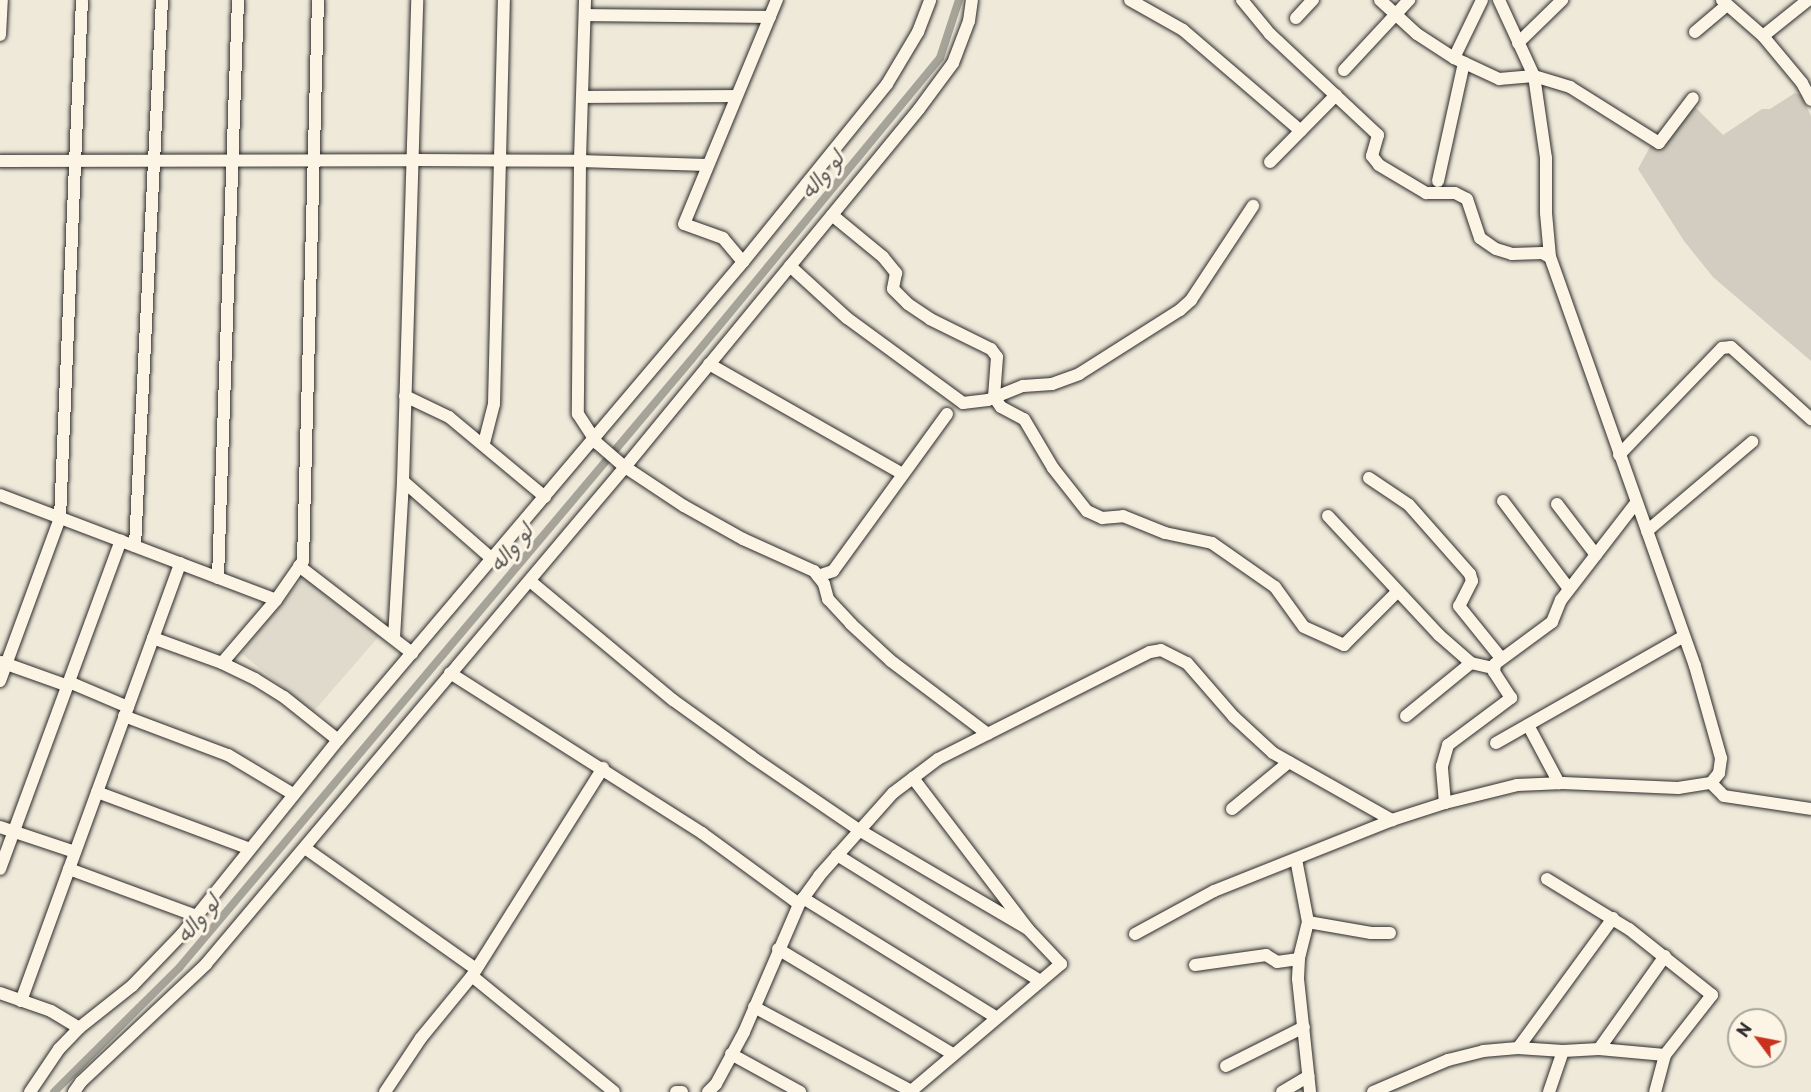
<!DOCTYPE html>
<meta charset="utf-8">
<style>
body{margin:0}
#map{position:relative;width:1811px;height:1092px;overflow:hidden;background:#efe9da;font-family:"Playpen Sans","Playpen Sans Arabic",sans-serif}
div>[style]{position:absolute}
.built>*{inset:0;background:#e0dacc}
.green>*{inset:0;background:#d2cdc0}
.canal>*{height:8px;margin:-4px;padding:0 4px;transform-origin:4px;border-radius:4px;background:#a6a399}
.roads{filter:drop-shadow(0 0 2px #2b2b2b) drop-shadow(0 0 2px #2b2b2b)}
.minor>*{height:12px;margin:-6px;padding:0 6px;transform-origin:6px;border-radius:6px;background:#fcf5e5}
span{translate:-50% -50%;white-space:nowrap;text-align:center;line-height:1.15;-webkit-text-stroke:6px #fcf5e5;paint-order:stroke}
.water-label{font-size:21px;color:#565552;font-style:italic}
.north{position:absolute;left:1727px;top:1008px;width:60px;height:60px;box-sizing:border-box;background:#fcf5e5;border:2px solid #a8a49b;border-radius:50%;rotate:302deg;font-size:16px;font-weight:700;line-height:24px;text-align:center;color:#2b2b2b}
.north::after{content:'';display:block;margin:auto;width:21px;height:27px;background:#c8321e;clip-path:polygon(50% 0,100% 100%,50% 72%,0 100%)}
</style>
<div id="map">
<div class="built">
<div style="clip-path:polygon(305px 576px,381px 634px,313px 712px,241px 653px)"></div>
</div>
<div class="green">
<div style="clip-path:polygon(1795px 93px,1801px 95px,1811px 116px,1811px 361px,1713px 277px,1684px 241px,1638px 169px,1651px 145px,1662px 148px,1674px 128px,1695px 107px,1723px 135px,1762px 109px,1770px 109px)"></div>
</div>
<div class="canal">
<div style="left:54px;top:1092px;width:176px;rotate:-44.8deg"></div>
<div style="left:179px;top:968px;width:795px;rotate:-49.9deg"></div>
<div style="left:691px;top:360px;width:391px;rotate:-50.5deg"></div>
<div style="left:940px;top:58px;width:61px;rotate:-71.9deg"></div>
</div>
<div class="roads">
<div class="minor">
<div style="left:585px;top:0;width:161px;rotate:91.8deg"></div>
<div style="left:580px;top:161px;width:253px;rotate:90.5deg"></div>
<div style="left:578px;top:414px;width:35px;rotate:57deg"></div>
<div style="left:597px;top:443px;width:37px;rotate:41deg"></div>
<div style="left:625px;top:467px;width:71px;rotate:33.5deg"></div>
<div style="left:684px;top:506px;width:68px;rotate:29.2deg"></div>
<div style="left:743px;top:539px;width:78px;rotate:24.3deg"></div>
<div style="left:814px;top:571px;width:16px;rotate:52deg"></div>
<div style="left:824px;top:584px;width:16px;rotate:75deg"></div>
<div style="left:828px;top:599px;width:34px;rotate:47deg"></div>
<div style="left:851px;top:624px;width:54px;rotate:42.8deg"></div>
<div style="left:891px;top:661px;width:121px;rotate:37deg"></div>
<div style="left:1130px;top:0;width:61px;rotate:29.5deg"></div>
<div style="left:1183px;top:30px;width:155px;rotate:40.6deg"></div>
<div style="left:1242px;top:0;width:44px;rotate:50.5deg"></div>
<div style="left:1270px;top:34px;width:148px;rotate:43.1deg"></div>
<div style="left:1378px;top:135px;width:22px;rotate:106deg"></div>
<div style="left:1372px;top:156px;width:11px;rotate:52deg"></div>
<div style="left:1379px;top:165px;width:55px;rotate:30.8deg"></div>
<div style="left:1426px;top:193px;width:29px"></div>
<div style="left:1455px;top:193px;width:13px;rotate:27deg"></div>
<div style="left:1467px;top:199px;width:41px;rotate:71.6deg"></div>
<div style="left:1480px;top:238px;width:19px;rotate:35deg"></div>
<div style="left:1496px;top:249px;width:17px;rotate:17deg"></div>
<div style="left:1512px;top:254px;width:30px;rotate:-2deg"></div>
<div style="left:1542px;top:253px;width:9px;rotate:27deg"></div>
<div style="left:1380px;top:0;width:50px;rotate:42.6deg"></div>
<div style="left:1417px;top:34px;width:44px;rotate:33deg"></div>
<div style="left:1454px;top:58px;width:50px;rotate:25deg"></div>
<div style="left:1499px;top:79px;width:35px;rotate:-5deg"></div>
<div style="left:1534px;top:76px;width:38px;rotate:17deg"></div>
<div style="left:1570px;top:87px;width:105px;rotate:32.2deg"></div>
<div style="left:1659px;top:143px;width:56px;rotate:-52.9deg"></div>
<div style="left:1722px;top:0;width:55px;rotate:41.3deg"></div>
<div style="left:1763px;top:36px;width:61px;rotate:50.3deg"></div>
<div style="left:1802px;top:83px;width:19px;rotate:62deg"></div>
<div style="left:585px;top:15px;width:185px;rotate:0.6deg"></div>
<div style="left:1296px;top:18px;width:25px;rotate:-47deg"></div>
<div style="left:1695px;top:32px;width:42px;rotate:-40.2deg"></div>
<div style="left:0;top:35px;width:35px;rotate:-87deg"></div>
<div style="left:1763px;top:36px;width:58px;rotate:-38.7deg"></div>
<div style="left:1518px;top:43px;width:62px;rotate:-44.3deg"></div>
<div style="left:1454px;top:58px;width:64px;rotate:-64.2deg"></div>
<div style="left:1344px;top:70px;width:96px;rotate:-47.1deg"></div>
<div style="left:583px;top:97px;width:153px;rotate:-0.4deg"></div>
<div style="left:0;top:161px;width:413px;rotate:-0.1deg"></div>
<div style="left:413px;top:160px;width:167px;rotate:0.3deg"></div>
<div style="left:580px;top:161px;width:127px;rotate:1.8deg"></div>
<div style="left:1270px;top:162px;width:94px;rotate:-45.4deg"></div>
<div style="left:1438px;top:181px;width:121px;rotate:-77.6deg"></div>
<div style="left:832px;top:215px;width:66px;rotate:39.5deg"></div>
<div style="left:883px;top:257px;width:21px;rotate:51deg"></div>
<div style="left:896px;top:273px;width:16px;rotate:101deg"></div>
<div style="left:893px;top:289px;width:21px;rotate:45deg"></div>
<div style="left:908px;top:304px;width:27px;rotate:34deg"></div>
<div style="left:930px;top:319px;width:68px;rotate:26.2deg"></div>
<div style="left:991px;top:349px;width:10px;rotate:53deg"></div>
<div style="left:997px;top:357px;width:40px;rotate:94.3deg"></div>
<div style="left:994px;top:397px;width:12px;rotate:55deg"></div>
<div style="left:1001px;top:407px;width:26px;rotate:28deg"></div>
<div style="left:1024px;top:419px;width:57px;rotate:59.4deg"></div>
<div style="left:1053px;top:468px;width:55px;rotate:51.7deg"></div>
<div style="left:1087px;top:511px;width:17px;rotate:25deg"></div>
<div style="left:1102px;top:518px;width:21px;rotate:-5deg"></div>
<div style="left:1123px;top:516px;width:45px;rotate:22deg"></div>
<div style="left:1165px;top:533px;width:48px;rotate:12deg"></div>
<div style="left:1212px;top:543px;width:77px;rotate:34.9deg"></div>
<div style="left:1275px;top:587px;width:49px;rotate:54.1deg"></div>
<div style="left:1304px;top:627px;width:44px;rotate:24.2deg"></div>
<div style="left:1344px;top:645px;width:75px;rotate:-45deg"></div>
<div style="left:743px;top:262px;width:31px;rotate:-130deg"></div>
<div style="left:723px;top:238px;width:41px;rotate:-160.3deg"></div>
<div style="left:684px;top:224px;width:243px;rotate:-67.5deg"></div>
<div style="left:790px;top:266px;width:77px;rotate:42.4deg"></div>
<div style="left:847px;top:318px;width:144px;rotate:36.2deg"></div>
<div style="left:963px;top:403px;width:25px;rotate:-7deg"></div>
<div style="left:988px;top:400px;width:38px;rotate:-22deg"></div>
<div style="left:1023px;top:386px;width:29px;rotate:-4deg"></div>
<div style="left:1052px;top:384px;width:29px;rotate:-20deg"></div>
<div style="left:1079px;top:374px;width:120px;rotate:-32.4deg"></div>
<div style="left:1180px;top:310px;width:15px;rotate:-42deg"></div>
<div style="left:1191px;top:300px;width:113px;rotate:-56.6deg"></div>
<div style="left:709px;top:364px;width:223px;rotate:29.6deg"></div>
<div style="left:405px;top:396px;width:49px;rotate:25.5deg"></div>
<div style="left:449px;top:417px;width:125px;rotate:39.8deg"></div>
<div style="left:484px;top:443px;width:40px;rotate:-75.6deg"></div>
<div style="left:494px;top:404px;width:404px;rotate:-88.6deg"></div>
<div style="left:1619px;top:455px;width:149px;rotate:-46.1deg"></div>
<div style="left:1722px;top:348px;width:9px;rotate:-6deg"></div>
<div style="left:1731px;top:347px;width:108px;rotate:42deg"></div>
<div style="left:1369px;top:478px;width:48px;rotate:34deg"></div>
<div style="left:1409px;top:505px;width:92px;rotate:48.5deg"></div>
<div style="left:1470px;top:574px;width:7px;rotate:74deg"></div>
<div style="left:1472px;top:581px;width:28px;rotate:117deg"></div>
<div style="left:1459px;top:606px;width:67px;rotate:51.1deg"></div>
<div style="left:403px;top:481px;width:117px;rotate:41.2deg"></div>
<div style="left:0;top:495px;width:295px;rotate:20.8deg"></div>
<div style="left:1503px;top:501px;width:110px;rotate:53.1deg"></div>
<div style="left:1557px;top:504px;width:64px;rotate:52.6deg"></div>
<div style="left:1328px;top:516px;width:163px;rotate:47deg"></div>
<div style="left:1439px;top:635px;width:43px;rotate:41.2deg"></div>
<div style="left:1471px;top:663px;width:23px;rotate:13deg"></div>
<div style="left:1647px;top:531px;width:138px;rotate:-40.3deg"></div>
<div style="left:135px;top:546px;width:547px;rotate:-87.17deg"></div>
<div style="left:299px;top:566px;width:143px;rotate:37.6deg"></div>
<div style="left:818px;top:576px;width:16px;rotate:-18deg"></div>
<div style="left:833px;top:571px;width:194px;rotate:-54deg"></div>
<div style="left:218px;top:578px;width:578px;rotate:-88.02deg"></div>
<div style="left:530px;top:581px;width:186px;rotate:39.8deg"></div>
<div style="left:673px;top:700px;width:97px;rotate:35.8deg"></div>
<div style="left:752px;top:757px;width:130px;rotate:34.3deg"></div>
<div style="left:859px;top:830px;width:196px;rotate:30.4deg"></div>
<div style="left:153px;top:638px;width:73px;rotate:19.9deg"></div>
<div style="left:222px;top:663px;width:37px;rotate:26deg"></div>
<div style="left:255px;top:679px;width:34px;rotate:32deg"></div>
<div style="left:284px;top:697px;width:69px;rotate:38.5deg"></div>
<div style="left:394px;top:638px;width:157px;rotate:-86.7deg"></div>
<div style="left:403px;top:481px;width:481px;rotate:-88.3deg"></div>
<div style="left:1px;top:662px;width:71px;rotate:19.7deg"></div>
<div style="left:222px;top:663px;width:83px;rotate:-49.4deg"></div>
<div style="left:276px;top:600px;width:47px;rotate:-55.3deg"></div>
<div style="left:303px;top:561px;width:561px;rotate:-88.47deg"></div>
<div style="left:450px;top:673px;width:299px;rotate:32.4deg"></div>
<div style="left:702px;top:833px;width:120px;rotate:36.2deg"></div>
<div style="left:0;top:681px;width:174px;rotate:-69.8deg"></div>
<div style="left:60px;top:518px;width:518px;rotate:-87.57deg"></div>
<div style="left:69px;top:682px;width:64px;rotate:23deg"></div>
<div style="left:124px;top:716px;width:111px;rotate:20.6deg"></div>
<div style="left:228px;top:755px;width:76px;rotate:31deg"></div>
<div style="left:1406px;top:716px;width:84px;rotate:-39.2deg"></div>
<div style="left:1528px;top:725px;width:66px;rotate:61.9deg"></div>
<div style="left:1496px;top:743px;width:216px;rotate:-29.6deg"></div>
<div style="left:1711px;top:783px;width:18px;rotate:45deg"></div>
<div style="left:1724px;top:796px;width:88px;rotate:8.5deg"></div>
<div style="left:97px;top:792px;width:163px;rotate:20.4deg"></div>
<div style="left:1445px;top:803px;width:37px;rotate:-95deg"></div>
<div style="left:1442px;top:766px;width:22px;rotate:-74deg"></div>
<div style="left:1448px;top:745px;width:79px;rotate:-36.7deg"></div>
<div style="left:1511px;top:698px;width:31px;rotate:-123deg"></div>
<div style="left:1494px;top:672px;width:8px;rotate:-83deg"></div>
<div style="left:1495px;top:664px;width:71px;rotate:-36.4deg"></div>
<div style="left:1552px;top:622px;width:24px;rotate:-68deg"></div>
<div style="left:1561px;top:600px;width:123px;rotate:-52.3deg"></div>
<div style="left:1232px;top:809px;width:74px;rotate:-39.5deg"></div>
<div style="left:0;top:827px;width:79px;rotate:18.4deg"></div>
<div style="left:305px;top:848px;width:209px;rotate:35.3deg"></div>
<div style="left:837px;top:855px;width:239px;rotate:31.8deg"></div>
<div style="left:1296px;top:859px;width:64px;rotate:79.2deg"></div>
<div style="left:1308px;top:922px;width:38px;rotate:104deg"></div>
<div style="left:1299px;top:959px;width:20px;rotate:93deg"></div>
<div style="left:1298px;top:979px;width:114px;rotate:83.9deg"></div>
<div style="left:0;top:869px;width:350px;rotate:-69.8deg"></div>
<div style="left:69px;top:869px;width:136px;rotate:20.2deg"></div>
<div style="left:1547px;top:879px;width:96px;rotate:31.4deg"></div>
<div style="left:1629px;top:929px;width:106px;rotate:38.5deg"></div>
<div style="left:1712px;top:995px;width:76px;rotate:128.1deg"></div>
<div style="left:1665px;top:1055px;width:38px;rotate:105deg"></div>
<div style="left:803px;top:898px;width:227px;rotate:31.7deg"></div>
<div style="left:1308px;top:922px;width:64px;rotate:9.9deg"></div>
<div style="left:1371px;top:933px;width:19px"></div>
<div style="left:1135px;top:934px;width:90px;rotate:-28.6deg"></div>
<div style="left:1214px;top:891px;width:192px;rotate:-21.7deg"></div>
<div style="left:1392px;top:820px;width:56px;rotate:-17.8deg"></div>
<div style="left:1445px;top:803px;width:74px;rotate:-14deg"></div>
<div style="left:1517px;top:785px;width:46px;rotate:-2.5deg"></div>
<div style="left:1563px;top:783px;width:115px;rotate:2.5deg"></div>
<div style="left:1678px;top:788px;width:33px;rotate:-9deg"></div>
<div style="left:1711px;top:783px;width:13px;rotate:-51deg"></div>
<div style="left:1719px;top:773px;width:15px;rotate:-82deg"></div>
<div style="left:1721px;top:758px;width:96px;rotate:-105.8deg"></div>
<div style="left:1695px;top:666px;width:434px;rotate:-109.5deg"></div>
<div style="left:1550px;top:257px;width:44px;rotate:-95.2deg"></div>
<div style="left:1546px;top:213px;width:55px;rotate:-90deg"></div>
<div style="left:1546px;top:158px;width:83px;rotate:-98.3deg"></div>
<div style="left:1534px;top:76px;width:84px;rotate:-114.7deg"></div>
<div style="left:778px;top:949px;width:204px;rotate:31deg"></div>
<div style="left:1195px;top:965px;width:72px;rotate:-8deg"></div>
<div style="left:1266px;top:955px;width:13px;rotate:32deg"></div>
<div style="left:1277px;top:962px;width:22px;rotate:-8deg"></div>
<div style="left:472px;top:976px;width:183px;rotate:39.2deg"></div>
<div style="left:0;top:993px;width:54px;rotate:19.4deg"></div>
<div style="left:51px;top:1011px;width:33px;rotate:31deg"></div>
<div style="left:21px;top:1001px;width:466px;rotate:-70deg"></div>
<div style="left:754px;top:1007px;width:178px;rotate:28.1deg"></div>
<div style="left:1518px;top:1048px;width:161px;rotate:-53.8deg"></div>
<div style="left:1599px;top:1049px;width:114px;rotate:-54.6deg"></div>
<div style="left:731px;top:1054px;width:79px;rotate:28.8deg"></div>
<div style="left:1226px;top:1066px;width:87px;rotate:-26.6deg"></div>
<div style="left:30px;top:1092px;width:52px;rotate:-56deg"></div>
<div style="left:59px;top:1049px;width:29px;rotate:-46deg"></div>
<div style="left:79px;top:1028px;width:68px;rotate:-38.4deg"></div>
<div style="left:132px;top:986px;width:72px;rotate:-46.1deg"></div>
<div style="left:182px;top:934px;width:249px;rotate:-51.2deg"></div>
<div style="left:338px;top:740px;width:627px;rotate:-49.73deg"></div>
<div style="left:743px;top:262px;width:229px;rotate:-51deg"></div>
<div style="left:887px;top:84px;width:61px;rotate:-59.2deg"></div>
<div style="left:918px;top:32px;width:34px;rotate:-69deg"></div>
<div style="left:74px;top:1092px;width:12px;rotate:-55deg"></div>
<div style="left:81px;top:1082px;width:172px;rotate:-43.3deg"></div>
<div style="left:206px;top:964px;width:650px;rotate:-49.87deg"></div>
<div style="left:625px;top:467px;width:463px;rotate:-50.6deg"></div>
<div style="left:919px;top:109px;width:57px;rotate:-53.5deg"></div>
<div style="left:953px;top:63px;width:45px;rotate:-69.1deg"></div>
<div style="left:969px;top:21px;width:21px;rotate:-82deg"></div>
<div style="left:385px;top:1092px;width:65px;rotate:-56.3deg"></div>
<div style="left:421px;top:1038px;width:80px;rotate:-50.6deg"></div>
<div style="left:472px;top:976px;width:246px;rotate:-57.8deg"></div>
<div style="left:676px;top:1092px;width:6px"></div>
<div style="left:708px;top:1092px;width:11px;rotate:-45deg"></div>
<div style="left:716px;top:1084px;width:59px;rotate:-61.7deg"></div>
<div style="left:744px;top:1032px;width:139px;rotate:-66.7deg"></div>
<div style="left:799px;top:904px;width:34px;rotate:-54deg"></div>
<div style="left:819px;top:876px;width:111px;rotate:-48.3deg"></div>
<div style="left:893px;top:793px;width:56px;rotate:-37.1deg"></div>
<div style="left:938px;top:759px;width:237px;rotate:-26.8deg"></div>
<div style="left:1150px;top:652px;width:11px;rotate:-10deg"></div>
<div style="left:1161px;top:650px;width:29px;rotate:27deg"></div>
<div style="left:1187px;top:663px;width:72px;rotate:49deg"></div>
<div style="left:1234px;top:717px;width:53px;rotate:42.7deg"></div>
<div style="left:1273px;top:753px;width:137px;rotate:29.4deg"></div>
<div style="left:910px;top:1092px;width:198px;rotate:-40.3deg"></div>
<div style="left:1061px;top:964px;width:48px;rotate:-133.3deg"></div>
<div style="left:1028px;top:929px;width:190px;rotate:-127.3deg"></div>
<div style="left:1282px;top:1092px;width:31px;rotate:-31deg"></div>
<div style="left:1373px;top:1092px;width:82px;rotate:-23.1deg"></div>
<div style="left:1448px;top:1060px;width:36px;rotate:-14deg"></div>
<div style="left:1483px;top:1051px;width:35px;rotate:-5deg"></div>
<div style="left:1518px;top:1048px;width:45px;rotate:3.8deg"></div>
<div style="left:1563px;top:1051px;width:36px;rotate:-3deg"></div>
<div style="left:1599px;top:1049px;width:66px;rotate:5.2deg"></div>
<div style="left:1549px;top:1092px;width:43px;rotate:-71.1deg"></div>
</div>
</div>
<div class="water-label">
<span style="left:821px;top:174px;rotate:-50deg">لو واله</span>
<span style="left:510px;top:547px;rotate:-50deg">لو واله</span>
<span style="left:197px;top:918px;rotate:-50deg">لو واله</span>
</div>
<div class="north">N</div>
</div>
